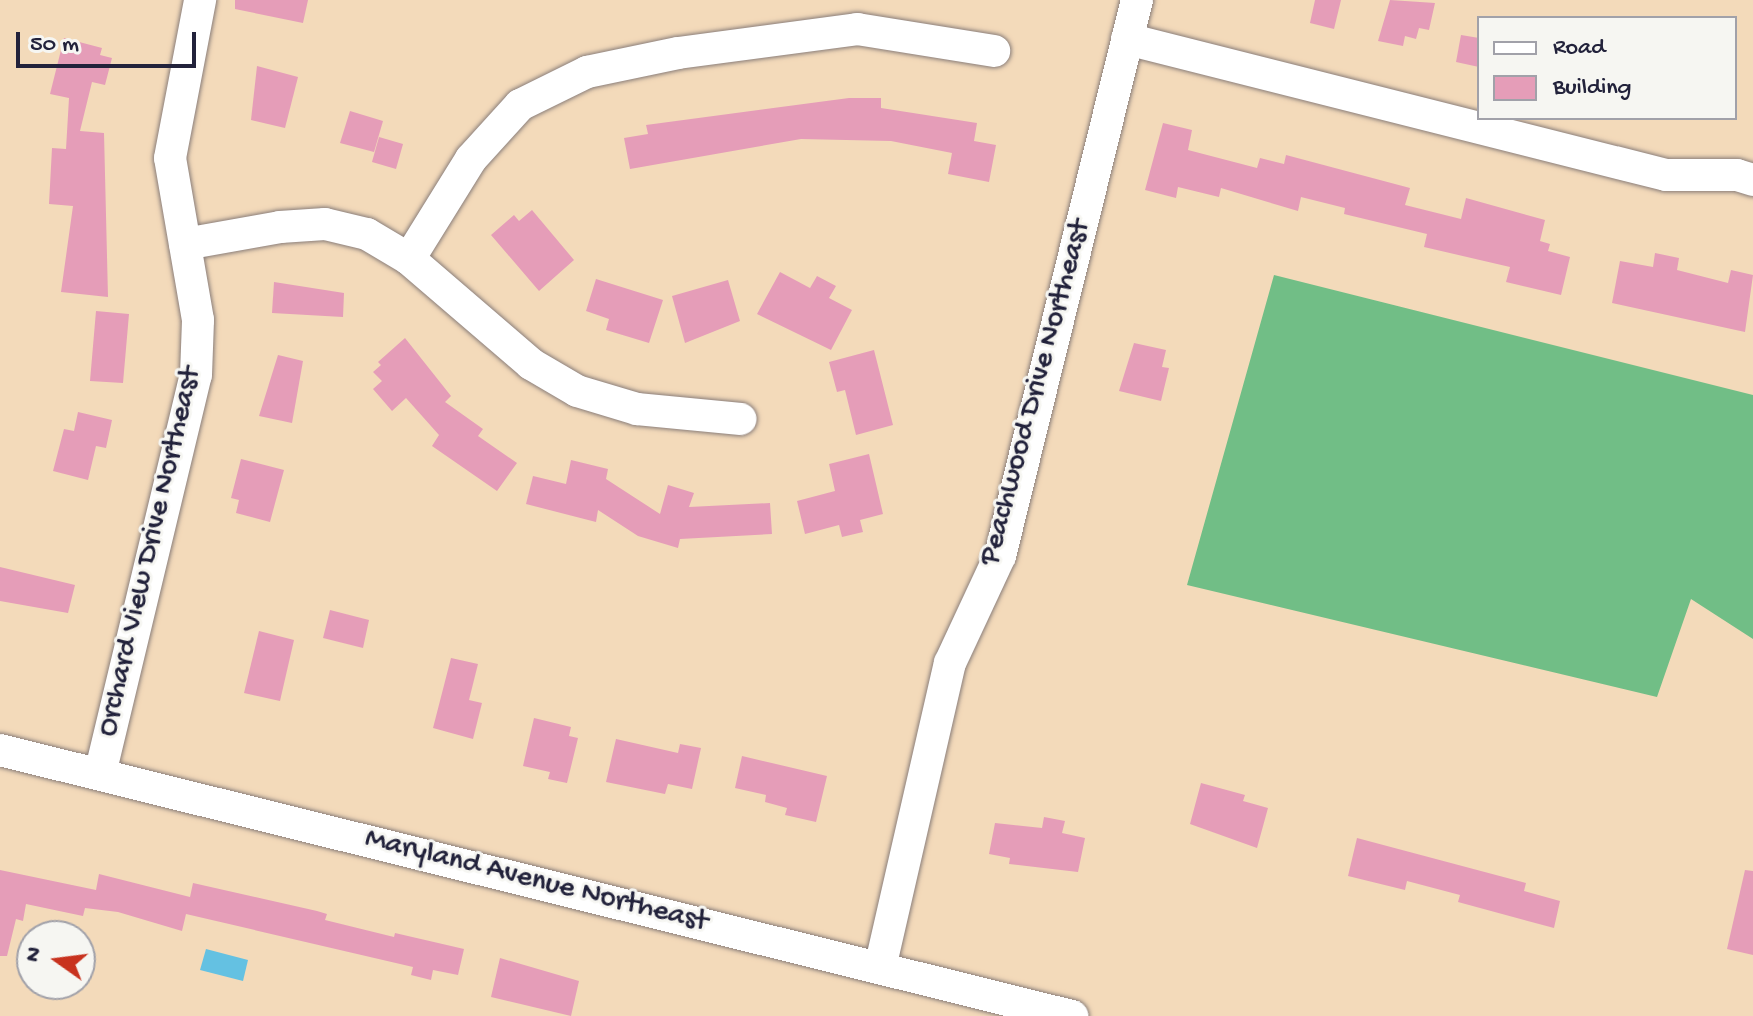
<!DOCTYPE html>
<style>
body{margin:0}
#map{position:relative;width:1753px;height:1016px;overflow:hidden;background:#f3daba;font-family:"Gochi Hand",sans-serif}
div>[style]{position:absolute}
.forest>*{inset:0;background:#71be86}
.water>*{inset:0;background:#64c1e2}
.building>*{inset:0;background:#e59db8}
.roads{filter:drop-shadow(0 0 2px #8a7e7a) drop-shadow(0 0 2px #8a7e7a)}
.minor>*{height:32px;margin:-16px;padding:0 16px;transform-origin:16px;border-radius:16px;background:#fff}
span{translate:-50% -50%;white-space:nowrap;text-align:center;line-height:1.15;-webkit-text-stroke:6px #f6f6f2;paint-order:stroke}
.street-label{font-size:30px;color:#22223b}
.legend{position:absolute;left:1477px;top:16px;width:260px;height:104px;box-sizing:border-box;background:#f6f6f2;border:2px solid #a1a1a9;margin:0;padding:10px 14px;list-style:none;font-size:24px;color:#22223b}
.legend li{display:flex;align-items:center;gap:16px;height:40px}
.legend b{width:40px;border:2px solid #a1a1a9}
.north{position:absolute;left:16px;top:920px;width:80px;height:80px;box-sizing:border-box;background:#f6f6f2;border:2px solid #a1a1a9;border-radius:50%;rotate:284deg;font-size:22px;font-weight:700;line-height:32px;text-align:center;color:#22223b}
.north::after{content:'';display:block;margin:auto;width:28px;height:36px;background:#c8321e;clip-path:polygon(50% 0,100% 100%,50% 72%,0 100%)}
.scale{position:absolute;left:16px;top:32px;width:180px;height:36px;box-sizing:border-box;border:4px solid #22223b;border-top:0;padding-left:10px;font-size:24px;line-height:28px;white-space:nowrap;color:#22223b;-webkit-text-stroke:6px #f6f6f2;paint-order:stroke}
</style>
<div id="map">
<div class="forest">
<div style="clip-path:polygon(1274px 275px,1753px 395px,1753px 639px,1691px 599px,1657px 697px,1187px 585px)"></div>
</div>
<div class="water">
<div style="clip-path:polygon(206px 949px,248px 960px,243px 981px,200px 970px)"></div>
</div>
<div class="building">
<div style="clip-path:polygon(235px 0,308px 0,303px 23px,235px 9px)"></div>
<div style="clip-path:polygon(1315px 0,1341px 0,1334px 29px,1310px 23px)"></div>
<div style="clip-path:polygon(1390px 0,1435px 3px,1429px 30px,1419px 28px,1416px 39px,1405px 36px,1403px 46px,1378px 41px)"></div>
<div style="clip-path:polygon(1461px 35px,1479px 38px,1479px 67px,1456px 62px)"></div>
<div style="clip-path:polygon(64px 38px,102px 48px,100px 55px,112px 58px,105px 85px,92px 82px,80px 131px,104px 133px,108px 297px,61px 292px,73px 206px,49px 204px,52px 148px,66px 149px,69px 98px,50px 94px)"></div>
<div style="clip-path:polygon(257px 66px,298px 77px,285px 128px,251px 120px)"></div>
<div style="clip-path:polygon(849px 98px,881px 98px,881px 108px,977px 123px,974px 141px,996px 145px,989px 182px,948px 174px,952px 153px,891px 141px,801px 139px,630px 169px,624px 138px,648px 134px,646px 125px)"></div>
<div style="clip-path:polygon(350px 111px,383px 121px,374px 152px,340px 143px)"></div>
<div style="clip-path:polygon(1163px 123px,1192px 130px,1188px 150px,1257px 168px,1260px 158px,1284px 164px,1286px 155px,1410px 188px,1405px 205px,1461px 219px,1466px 198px,1545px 220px,1540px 241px,1550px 244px,1548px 251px,1570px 257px,1561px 295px,1506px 282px,1510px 267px,1424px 247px,1427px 234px,1344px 214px,1345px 208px,1301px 197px,1298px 211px,1221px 188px,1219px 197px,1178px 187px,1176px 198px,1145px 190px)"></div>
<div style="clip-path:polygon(379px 137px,403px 144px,396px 169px,372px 162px)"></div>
<div style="clip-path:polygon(532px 210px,574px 260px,539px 291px,491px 235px,514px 215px,519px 221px)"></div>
<div style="clip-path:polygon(1655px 253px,1679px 258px,1677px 270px,1728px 283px,1731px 270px,1753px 275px,1745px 332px,1612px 303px,1620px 261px,1653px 267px)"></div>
<div style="clip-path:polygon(780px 272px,810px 288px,817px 276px,836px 286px,829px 298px,852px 310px,831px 350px,757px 314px)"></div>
<div style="clip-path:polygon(596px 279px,663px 300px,649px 343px,606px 330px,609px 319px,586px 311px)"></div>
<div style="clip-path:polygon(728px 280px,740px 321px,685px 343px,672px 296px)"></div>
<div style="clip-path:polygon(274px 282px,344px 293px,343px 317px,272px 313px)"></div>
<div style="clip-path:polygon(96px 311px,129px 314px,123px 383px,90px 381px)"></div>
<div style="clip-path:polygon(405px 338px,451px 396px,445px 402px,483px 429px,478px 436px,517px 463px,497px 491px,432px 446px,439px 435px,406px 398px,392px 411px,373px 389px,382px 381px,373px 372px,381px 365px,378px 362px)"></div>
<div style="clip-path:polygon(1134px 343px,1166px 350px,1162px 367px,1169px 368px,1161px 401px,1119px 391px)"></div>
<div style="clip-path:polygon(874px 350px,893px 425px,856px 435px,845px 390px,837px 392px,829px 362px)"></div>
<div style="clip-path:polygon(278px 355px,303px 361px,292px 423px,259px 416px)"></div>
<div style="clip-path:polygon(78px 412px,112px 420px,106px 448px,96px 446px,88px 480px,53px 471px,64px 429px,74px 431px)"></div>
<div style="clip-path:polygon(869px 454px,883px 514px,860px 520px,863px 532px,842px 537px,839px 525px,805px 534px,797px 501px,835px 491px,829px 464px)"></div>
<div style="clip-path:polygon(241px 459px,284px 470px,270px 522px,236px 513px,239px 500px,231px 498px)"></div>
<div style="clip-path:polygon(571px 460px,608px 469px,606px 479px,660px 514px,668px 485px,694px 493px,689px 507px,770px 503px,772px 534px,680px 539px,678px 548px,638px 536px,598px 510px,596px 522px,526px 504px,533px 476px,566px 484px)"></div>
<div style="clip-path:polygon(0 567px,75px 585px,68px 613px,0 601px)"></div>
<div style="clip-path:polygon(330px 610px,369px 620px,363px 648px,323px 638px)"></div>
<div style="clip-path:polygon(259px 631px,294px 640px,280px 701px,244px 693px)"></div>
<div style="clip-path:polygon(451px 658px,478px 664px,469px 700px,482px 703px,473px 739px,433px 728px)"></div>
<div style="clip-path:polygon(534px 718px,571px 727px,569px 736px,578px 738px,567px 783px,548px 779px,550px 772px,523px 766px)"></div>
<div style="clip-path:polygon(616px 739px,678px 753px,680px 744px,701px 748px,692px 789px,668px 784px,665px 794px,606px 782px)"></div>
<div style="clip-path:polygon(742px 756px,827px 776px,816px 822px,785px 815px,787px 808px,765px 802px,766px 795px,735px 788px)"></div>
<div style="clip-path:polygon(1201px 783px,1245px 795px,1243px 801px,1268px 808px,1257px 848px,1190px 824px)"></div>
<div style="clip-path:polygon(1044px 817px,1065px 821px,1062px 833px,1085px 838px,1078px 872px,1009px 864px,1010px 858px,989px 854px,995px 823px,1042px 828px)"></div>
<div style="clip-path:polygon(1357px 838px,1526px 883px,1524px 891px,1560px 901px,1554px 928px,1458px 902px,1460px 895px,1407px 881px,1405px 890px,1348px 876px)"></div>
<div style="clip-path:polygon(0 870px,96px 890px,99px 874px,190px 897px,193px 883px,317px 911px,327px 914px,325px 920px,394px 937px,395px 933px,464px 949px,458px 975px,433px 970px,431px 980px,411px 975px,413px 967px,186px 914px,182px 931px,118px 912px,85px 908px,83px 916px,26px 904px,23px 921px,16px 919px,7px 956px,0 956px)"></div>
<div style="clip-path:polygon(1745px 870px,1753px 871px,1753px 955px,1727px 949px)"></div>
<div style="clip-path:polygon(500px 958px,579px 981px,571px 1016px,491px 997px)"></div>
</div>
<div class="roads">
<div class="minor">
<div style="left:1127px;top:39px;width:556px;rotate:14.16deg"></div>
<div style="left:1666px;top:175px;width:71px"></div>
<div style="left:1737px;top:175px;width:17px;rotate:17deg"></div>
<div style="left:185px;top:244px;width:97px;rotate:-10.1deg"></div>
<div style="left:280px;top:227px;width:45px;rotate:-3.8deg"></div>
<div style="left:325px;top:224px;width:43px;rotate:13.4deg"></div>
<div style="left:367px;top:234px;width:49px;rotate:30.8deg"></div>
<div style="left:409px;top:259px;width:161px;rotate:40.7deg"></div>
<div style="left:531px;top:364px;width:53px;rotate:30.4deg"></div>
<div style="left:577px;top:391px;width:63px;rotate:16.7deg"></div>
<div style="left:637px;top:409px;width:104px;rotate:5.5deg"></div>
<div style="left:409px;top:259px;width:118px;rotate:-58.2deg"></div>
<div style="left:471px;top:159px;width:73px;rotate:-47.8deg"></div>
<div style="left:520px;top:105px;width:75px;rotate:-26.2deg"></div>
<div style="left:587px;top:72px;width:93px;rotate:-11.8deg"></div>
<div style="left:678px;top:53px;width:181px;rotate:-7.6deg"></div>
<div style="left:857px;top:29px;width:139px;rotate:9.1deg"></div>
<div style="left:0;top:750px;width:1105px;rotate:13.94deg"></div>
<div style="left:100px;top:774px;width:410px;rotate:-76.5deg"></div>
<div style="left:196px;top:375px;width:55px;rotate:-87.9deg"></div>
<div style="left:198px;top:320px;width:164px;rotate:-99.8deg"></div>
<div style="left:170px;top:158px;width:161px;rotate:-79.2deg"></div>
<div style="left:880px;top:968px;width:313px;rotate:-77.1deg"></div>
<div style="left:950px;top:663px;width:118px;rotate:-65deg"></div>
<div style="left:1000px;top:556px;width:573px;rotate:-76.16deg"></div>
</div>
</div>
<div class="street-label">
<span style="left:1037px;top:393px;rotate:-75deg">Peachwood Drive Northeast</span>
<span style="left:151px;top:552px;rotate:-77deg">Orchard View Drive Northeast</span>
<span style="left:536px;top:882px;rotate:14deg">Maryland Avenue Northeast</span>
</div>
<ul class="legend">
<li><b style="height:10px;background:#fff"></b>Road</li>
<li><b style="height:22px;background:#e59db8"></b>Building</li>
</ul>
<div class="north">N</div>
<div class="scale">50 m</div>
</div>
